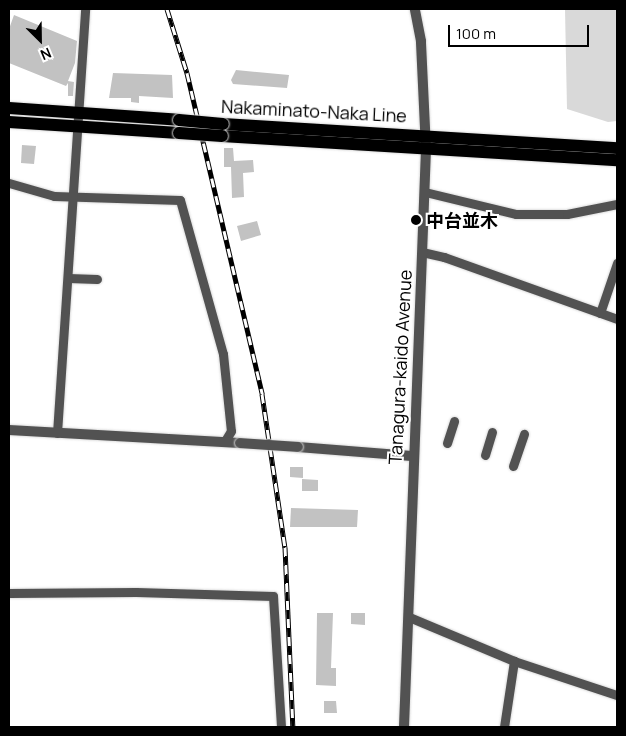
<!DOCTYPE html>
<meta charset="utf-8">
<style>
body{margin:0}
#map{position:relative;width:626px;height:736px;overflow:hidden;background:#fff;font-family:Manrope,"Noto Sans JP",sans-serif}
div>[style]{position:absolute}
.green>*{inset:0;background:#d9d9d9}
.building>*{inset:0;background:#c2c2c2}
.roads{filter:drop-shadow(0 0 1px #dbdbdb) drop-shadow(0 0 1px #dbdbdb)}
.minor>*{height:9px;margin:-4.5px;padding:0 4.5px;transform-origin:4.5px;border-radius:4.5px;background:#525252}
.tertiary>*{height:10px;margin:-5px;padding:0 5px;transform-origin:5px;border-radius:5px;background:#525252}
.primary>*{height:12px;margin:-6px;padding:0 6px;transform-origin:6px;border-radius:6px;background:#000}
.rail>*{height:5px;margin-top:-2.5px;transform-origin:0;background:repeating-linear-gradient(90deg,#fff 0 9px,#000 0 18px);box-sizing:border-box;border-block:1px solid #000}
.bridges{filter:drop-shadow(0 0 1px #dbdbdb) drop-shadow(0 0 1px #dbdbdb)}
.tertiary-bridge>*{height:10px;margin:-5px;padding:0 5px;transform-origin:5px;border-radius:5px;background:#525252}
.primary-bridge>*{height:12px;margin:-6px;padding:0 6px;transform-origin:6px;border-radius:6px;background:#000}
.dots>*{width:14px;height:14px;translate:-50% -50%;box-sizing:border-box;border:2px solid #fff;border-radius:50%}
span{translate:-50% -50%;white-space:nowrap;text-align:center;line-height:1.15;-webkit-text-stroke:4px #fff;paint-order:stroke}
.street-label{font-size:18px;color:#000}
.poi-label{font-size:18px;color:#000;font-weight:700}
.left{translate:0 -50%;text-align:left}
.frame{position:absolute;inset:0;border:10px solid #000;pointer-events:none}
.north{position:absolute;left:15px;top:15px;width:50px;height:50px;-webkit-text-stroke:4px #fff;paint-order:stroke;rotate:157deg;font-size:14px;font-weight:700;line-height:20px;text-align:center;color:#000}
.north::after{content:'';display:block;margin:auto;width:18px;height:22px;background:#000;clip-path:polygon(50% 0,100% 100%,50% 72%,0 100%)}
.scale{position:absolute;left:448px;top:25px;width:141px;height:22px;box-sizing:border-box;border:2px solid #000;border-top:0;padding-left:6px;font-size:15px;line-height:18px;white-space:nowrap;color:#000;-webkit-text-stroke:4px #fff;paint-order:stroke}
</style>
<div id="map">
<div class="green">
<div style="clip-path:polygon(565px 9px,617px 9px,617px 121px,608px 122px,567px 109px)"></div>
</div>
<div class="building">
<div style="clip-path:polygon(14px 15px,77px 41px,75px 63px,68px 81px,74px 82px,73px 96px,68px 96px,68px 83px,66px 86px,9px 63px,9px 29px)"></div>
<div style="clip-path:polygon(236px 70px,289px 75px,287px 88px,233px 84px,231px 80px)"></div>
<div style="clip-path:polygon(113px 73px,172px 75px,173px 98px,139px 96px,139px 103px,131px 102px,131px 98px,109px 98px)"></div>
<div style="clip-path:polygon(22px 145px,36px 146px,34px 164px,21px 163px)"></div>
<div style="clip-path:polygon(224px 148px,233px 148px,234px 161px,253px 160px,254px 172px,243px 173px,244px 197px,232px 198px,231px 167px,224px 167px)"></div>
<div style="clip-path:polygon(257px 221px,261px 235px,241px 241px,237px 226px)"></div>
<div style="clip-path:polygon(290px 467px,303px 467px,303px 478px,290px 477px)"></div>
<div style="clip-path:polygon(302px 479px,318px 480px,318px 491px,302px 491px)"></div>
<div style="clip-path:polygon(291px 508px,358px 510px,357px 527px,290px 527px)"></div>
<div style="clip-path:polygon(317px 613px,333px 613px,331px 668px,336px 668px,336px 686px,316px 685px)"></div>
<div style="clip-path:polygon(351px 613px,365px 613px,365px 625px,351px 624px)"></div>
<div style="clip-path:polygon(324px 701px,336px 701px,337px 713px,324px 713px)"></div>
</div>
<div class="roads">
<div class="minor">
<div style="left:9px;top:183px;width:47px;rotate:16.1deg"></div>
<div style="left:54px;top:196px;width:126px;rotate:1.8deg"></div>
<div style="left:180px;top:200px;width:160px;rotate:74.4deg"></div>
<div style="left:223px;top:354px;width:77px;rotate:84.1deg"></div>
<div style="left:231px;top:431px;width:13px;rotate:122deg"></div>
<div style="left:425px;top:192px;width:94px;rotate:13.6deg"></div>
<div style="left:516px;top:214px;width:51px"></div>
<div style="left:567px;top:214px;width:51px;rotate:-11.3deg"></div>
<div style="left:422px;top:252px;width:23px;rotate:13deg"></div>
<div style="left:444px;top:257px;width:184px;rotate:19.7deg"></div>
<div style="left:68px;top:278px;width:29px;rotate:2deg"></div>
<div style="left:600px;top:313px;width:53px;rotate:-71.2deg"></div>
<div style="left:57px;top:433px;width:425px;rotate:-86.2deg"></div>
<div style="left:447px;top:443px;width:23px;rotate:-72deg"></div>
<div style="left:485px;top:455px;width:24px;rotate:-73deg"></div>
<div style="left:513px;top:466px;width:34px;rotate:-71deg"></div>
<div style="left:9px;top:593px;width:127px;rotate:-0.5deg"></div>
<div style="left:136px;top:592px;width:137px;rotate:1.7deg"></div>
<div style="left:273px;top:596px;width:131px;rotate:86.5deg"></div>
<div style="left:409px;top:617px;width:114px;rotate:22.7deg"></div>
<div style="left:514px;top:661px;width:108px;rotate:18.3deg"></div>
<div style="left:504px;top:727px;width:67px;rotate:-81.4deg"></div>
</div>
<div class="tertiary">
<div style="left:9px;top:430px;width:231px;rotate:3.2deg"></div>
<div style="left:298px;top:447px;width:114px;rotate:4.5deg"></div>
<div style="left:404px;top:727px;width:578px;rotate:-87.82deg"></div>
<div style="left:426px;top:149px;width:108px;rotate:-92.7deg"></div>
<div style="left:421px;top:41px;width:33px;rotate:-101deg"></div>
</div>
<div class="primary">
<div style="left:9px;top:108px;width:170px;rotate:4deg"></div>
<div style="left:9px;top:122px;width:170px;rotate:3.7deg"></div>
<div style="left:223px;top:124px;width:395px;rotate:3.5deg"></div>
<div style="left:222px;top:136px;width:396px;rotate:3.5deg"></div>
</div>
</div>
<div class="rail">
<div style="left:167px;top:9px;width:67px;rotate:72.6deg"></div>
<div style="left:187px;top:73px;width:330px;rotate:76.8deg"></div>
<div style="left:262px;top:394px;width:155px;rotate:81.5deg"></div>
<div style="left:285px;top:547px;width:180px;rotate:87.5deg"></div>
</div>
<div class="bridges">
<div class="tertiary-bridge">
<div style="left:240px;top:443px;width:58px;rotate:3.9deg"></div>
</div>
<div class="primary-bridge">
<div style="left:179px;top:120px;width:44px;rotate:5.2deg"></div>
<div style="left:179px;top:133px;width:43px;rotate:4deg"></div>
</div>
</div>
<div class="dots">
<div style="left:416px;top:220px;background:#000"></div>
</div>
<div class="street-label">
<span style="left:314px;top:111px;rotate:3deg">Nakaminato-Naka Line</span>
<span style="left:400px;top:367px;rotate:-87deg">Tanagura-kaido Avenue</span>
</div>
<div class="poi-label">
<span class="left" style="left:426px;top:220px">中台並木</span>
</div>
<div class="frame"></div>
<div class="north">N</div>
<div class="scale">100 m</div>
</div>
